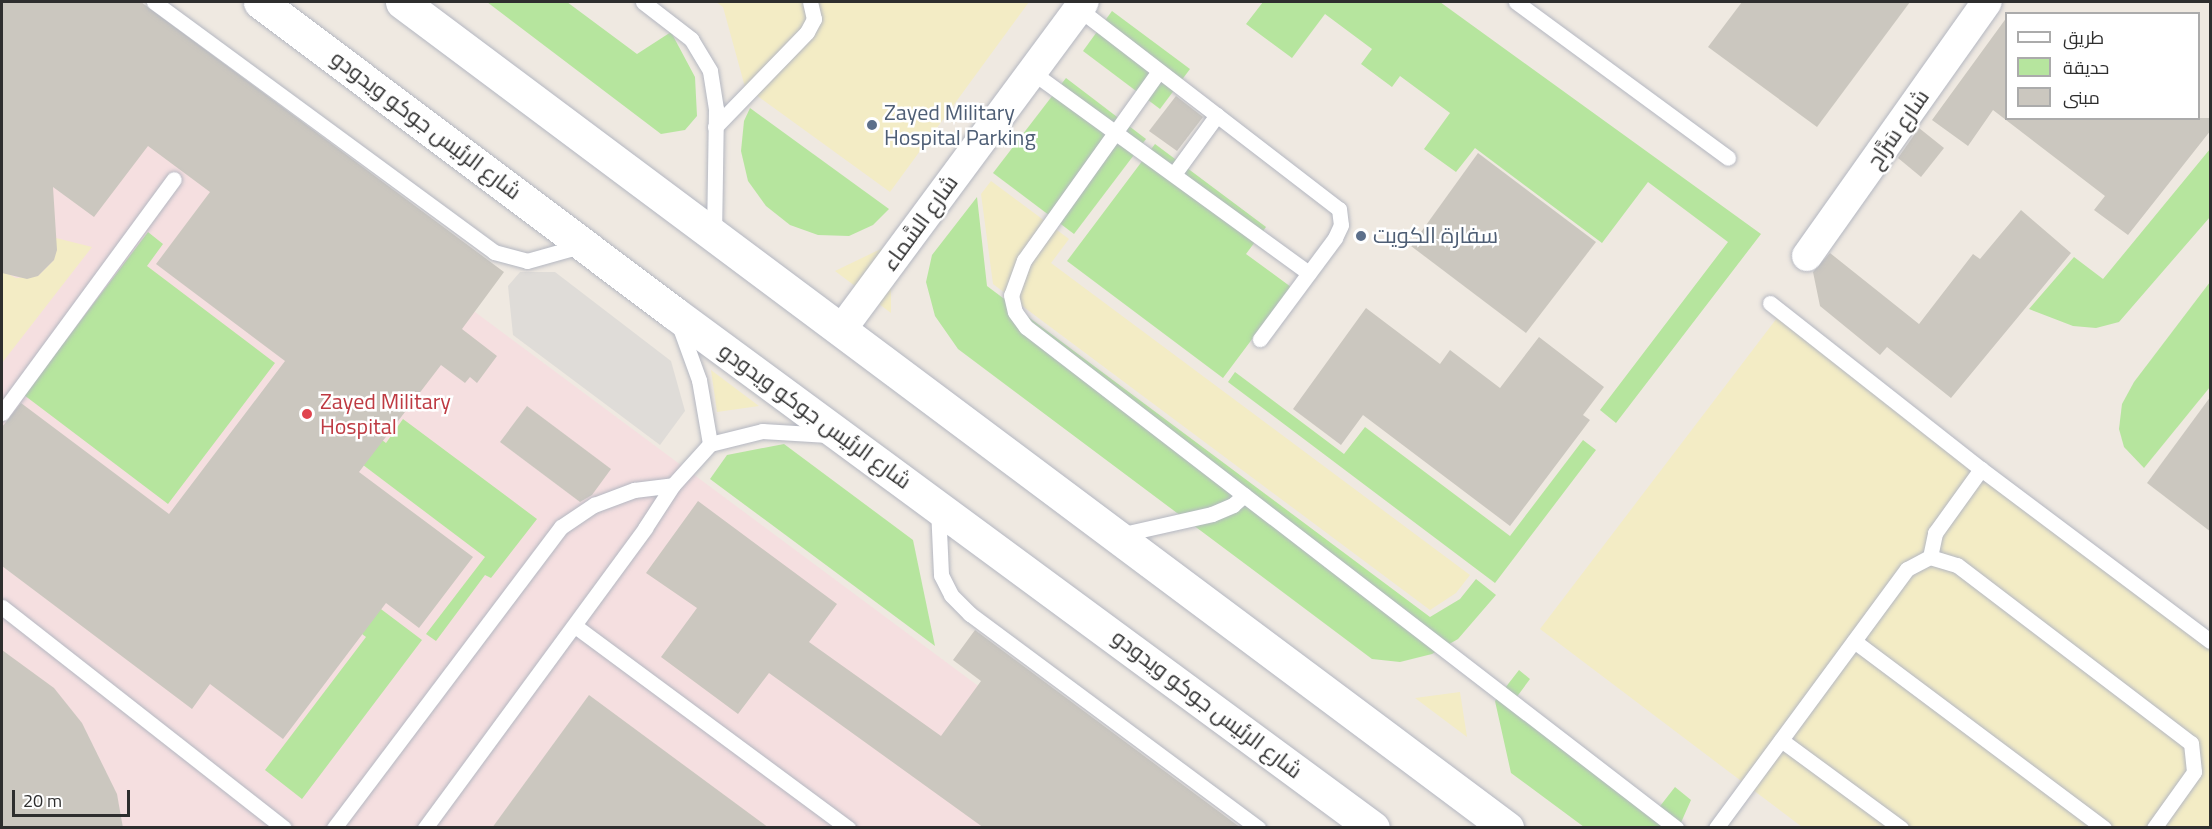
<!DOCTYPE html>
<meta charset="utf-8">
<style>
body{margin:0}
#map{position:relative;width:2212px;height:829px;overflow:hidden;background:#efe9e1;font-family:"Titillium Web",Cairo,sans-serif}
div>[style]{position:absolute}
.medical>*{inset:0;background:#f5dfe0}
.green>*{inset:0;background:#b6e59e}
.sand>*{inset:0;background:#f3ecc5}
.plaza>*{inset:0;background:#dfdcd8}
.building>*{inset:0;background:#cbc7bf}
.roads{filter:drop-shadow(0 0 2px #b4b7c1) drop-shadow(0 0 2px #b4b7c1)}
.service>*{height:15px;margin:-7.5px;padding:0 7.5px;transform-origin:7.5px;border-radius:7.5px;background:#fff}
.minor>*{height:30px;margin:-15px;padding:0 15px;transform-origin:15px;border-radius:15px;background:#fff}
.tertiary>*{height:33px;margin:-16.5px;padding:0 16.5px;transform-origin:16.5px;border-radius:16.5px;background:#fff}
.dots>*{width:16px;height:16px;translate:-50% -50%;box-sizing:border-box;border:3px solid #fff;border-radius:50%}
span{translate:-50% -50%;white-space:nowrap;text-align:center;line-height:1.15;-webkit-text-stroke:5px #fff;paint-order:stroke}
.service-label{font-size:22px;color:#4e5e75}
.left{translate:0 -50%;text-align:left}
.street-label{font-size:22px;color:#2e2e2e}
.health-label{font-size:22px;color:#be3a42}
.frame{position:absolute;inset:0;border:3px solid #2e2e2e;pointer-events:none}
.legend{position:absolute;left:2005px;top:12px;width:195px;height:108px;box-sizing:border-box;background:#fff;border:2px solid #ababab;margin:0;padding:8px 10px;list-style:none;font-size:18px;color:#2e2e2e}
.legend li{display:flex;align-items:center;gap:12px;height:30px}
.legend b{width:30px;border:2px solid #ababab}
.scale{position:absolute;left:12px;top:790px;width:118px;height:27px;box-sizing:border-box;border:3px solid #2e2e2e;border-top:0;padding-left:8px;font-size:18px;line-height:21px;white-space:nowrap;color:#2e2e2e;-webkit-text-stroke:4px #fff;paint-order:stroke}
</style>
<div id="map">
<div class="medical">
<div style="clip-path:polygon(2px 2px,58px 2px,1168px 827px,2px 828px)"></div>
</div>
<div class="green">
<div style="clip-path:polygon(487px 2px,567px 2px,637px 54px,671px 32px,695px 77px,697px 116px,685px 130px,661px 134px)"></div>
<div style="clip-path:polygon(1263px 2px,1440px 2px,1761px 234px,1616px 423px,1600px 410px,1728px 242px,1648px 182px,1602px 243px,1475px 148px,1456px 172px,1424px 149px,1450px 113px,1400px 76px,1392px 87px,1361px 64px,1372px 49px,1325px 14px,1292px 58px,1246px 24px)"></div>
<div style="clip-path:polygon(1112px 11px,1190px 69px,1160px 109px,1083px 51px)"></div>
<div style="clip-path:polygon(1066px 78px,1146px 139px,1074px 234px,993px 173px)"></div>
<div style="clip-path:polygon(750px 108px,889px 209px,873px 225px,849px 236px,818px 235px,790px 225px,766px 206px,748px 181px,741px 151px,744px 121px)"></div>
<div style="clip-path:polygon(1155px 144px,1266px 227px,1246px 254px,1291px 287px,1223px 378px,1067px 261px)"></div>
<div style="clip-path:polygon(2210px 149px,2210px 217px,2119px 322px,2096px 328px,2073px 326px,2029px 309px,2074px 257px,2103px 279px)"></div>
<div style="clip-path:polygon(977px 197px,987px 286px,1430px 617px,1460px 599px,1476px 579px,1496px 595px,1458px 639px,1432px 654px,1400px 662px,1372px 659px,958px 349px,935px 316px,926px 282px,932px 255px)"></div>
<div style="clip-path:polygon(148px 232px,163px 244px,147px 266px,275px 363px,168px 504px,24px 395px)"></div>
<div style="clip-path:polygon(2210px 282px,2210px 387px,2144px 468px,2124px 447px,2119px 429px,2122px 404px,2134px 382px)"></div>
<div style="clip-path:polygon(283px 366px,386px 443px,403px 419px,537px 519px,491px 578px,485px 575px,436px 641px,426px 634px,485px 557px,265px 391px)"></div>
<div style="clip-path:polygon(1235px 372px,1344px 454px,1365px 427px,1510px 536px,1583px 440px,1596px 450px,1495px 583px,1228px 382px)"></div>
<div style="clip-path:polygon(784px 444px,913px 540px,935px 646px,710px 479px,727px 455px)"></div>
<div style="clip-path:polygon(276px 530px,422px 640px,302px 799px,265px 770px,366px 637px,257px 555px)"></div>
<div style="clip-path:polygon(1519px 670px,1530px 679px,1513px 702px,1657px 810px,1675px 787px,1691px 800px,1679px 827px,1584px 827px,1511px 773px,1495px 701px)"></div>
</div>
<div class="sand">
<div style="clip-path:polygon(716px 2px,1029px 2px,890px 192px,745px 87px,723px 7px)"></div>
<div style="clip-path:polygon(991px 181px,1069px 239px,1051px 263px,1470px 575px,1456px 593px,1430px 610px,993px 284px,981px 194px)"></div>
<div style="clip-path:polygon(56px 238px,92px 247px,2px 363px,2px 271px,16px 278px,38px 276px,54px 260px)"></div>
<div style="clip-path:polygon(891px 244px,891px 313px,835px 271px)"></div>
<div style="clip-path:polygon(1777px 318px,2210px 647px,2210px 827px,1802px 827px,1540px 629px)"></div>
<div style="clip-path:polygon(711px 370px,759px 406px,717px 412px)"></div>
<div style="clip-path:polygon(1460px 692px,1467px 737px,1415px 698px)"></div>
</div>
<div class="plaza">
<div style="clip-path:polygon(520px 272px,555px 272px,671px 361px,685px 411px,660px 445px,513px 335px,508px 286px)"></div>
</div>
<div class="building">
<div style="clip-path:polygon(2px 2px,141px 2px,504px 272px,462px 329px,497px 356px,477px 383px,470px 377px,465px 383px,441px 365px,359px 472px,473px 557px,419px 628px,386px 603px,283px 739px,210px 684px,192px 709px,2px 566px,2px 427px,21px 403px,169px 514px,285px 361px,156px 264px,210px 192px,148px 146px,94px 217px,53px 187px,57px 250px,54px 260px,38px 276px,27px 279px,2px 273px)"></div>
<div style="clip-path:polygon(1742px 2px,1910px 2px,1817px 127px,1708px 47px)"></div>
<div style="clip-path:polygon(2007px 17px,2007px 118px,2211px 118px,2211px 130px,2128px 235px,2094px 210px,2105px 196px,1993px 110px,1968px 146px,1932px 120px)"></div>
<div style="clip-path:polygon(1176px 96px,1203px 117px,1177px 151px,1149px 131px)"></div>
<div style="clip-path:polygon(1919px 128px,1944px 148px,1921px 177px,1898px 158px)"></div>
<div style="clip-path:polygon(1478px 153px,1596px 242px,1526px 333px,1411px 246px)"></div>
<div style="clip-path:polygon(2021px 210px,2071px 253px,1951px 398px,1887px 347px,1880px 355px,1820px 306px,1813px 272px,1830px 253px,1919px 324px,1973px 254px,1980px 259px)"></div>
<div style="clip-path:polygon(1366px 308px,1440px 364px,1450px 350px,1500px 388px,1539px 337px,1604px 387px,1583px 415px,1590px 420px,1510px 526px,1363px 415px,1341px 445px,1293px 409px)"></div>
<div style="clip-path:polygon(2211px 396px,2211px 532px,2147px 483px)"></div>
<div style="clip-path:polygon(527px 406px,611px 469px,592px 495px,580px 502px,500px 442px)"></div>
<div style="clip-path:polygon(698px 501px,837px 604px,809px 642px,941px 736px,981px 681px,953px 660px,975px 630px,1241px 828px,984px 828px,769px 673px,738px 714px,661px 657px,697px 608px,646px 573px)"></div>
<div style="clip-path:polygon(2px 650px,54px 688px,82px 723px,117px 794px,123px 828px,2px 828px)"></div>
<div style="clip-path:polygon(589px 695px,769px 828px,492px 828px)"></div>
</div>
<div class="roads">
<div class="service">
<div style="left:154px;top:2px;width:422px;rotate:36.3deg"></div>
<div style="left:494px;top:252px;width:34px;rotate:15deg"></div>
<div style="left:527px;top:261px;width:59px;rotate:-15.7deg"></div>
<div style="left:643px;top:2px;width:61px;rotate:37.6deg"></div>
<div style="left:691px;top:39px;width:37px;rotate:59deg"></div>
<div style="left:710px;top:71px;width:38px;rotate:81deg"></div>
<div style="left:716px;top:109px;width:125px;rotate:90.9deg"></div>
<div style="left:1516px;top:2px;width:263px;rotate:36.3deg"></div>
<div style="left:1079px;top:9px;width:328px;rotate:37.6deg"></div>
<div style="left:1339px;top:209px;width:16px;rotate:83deg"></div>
<div style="left:1341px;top:225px;width:14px;rotate:115deg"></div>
<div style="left:1335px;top:238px;width:126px;rotate:126.6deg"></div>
<div style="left:1159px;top:71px;width:232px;rotate:125.5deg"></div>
<div style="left:1024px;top:260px;width:37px;rotate:110deg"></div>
<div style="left:1011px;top:295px;width:17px;rotate:77deg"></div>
<div style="left:1015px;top:312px;width:19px;rotate:54deg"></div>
<div style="left:1026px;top:327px;width:821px;rotate:37.62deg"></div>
<div style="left:1032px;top:72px;width:342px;rotate:36deg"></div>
<div style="left:715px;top:127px;width:132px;rotate:-45.9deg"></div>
<div style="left:807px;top:32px;width:15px;rotate:-62deg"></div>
<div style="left:814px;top:19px;width:17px;rotate:-103deg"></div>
<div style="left:1174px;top:174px;width:73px;rotate:-53.9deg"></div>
<div style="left:1770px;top:303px;width:268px;rotate:38.2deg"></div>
<div style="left:1981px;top:469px;width:286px;rotate:36.9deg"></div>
<div style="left:679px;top:325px;width:59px;rotate:70deg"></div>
<div style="left:699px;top:380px;width:65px;rotate:80.2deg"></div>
<div style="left:2px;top:413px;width:290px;rotate:-53.7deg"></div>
<div style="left:938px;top:508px;width:67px;rotate:87.4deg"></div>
<div style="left:941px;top:575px;width:22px;rotate:63deg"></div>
<div style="left:951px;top:595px;width:27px;rotate:45deg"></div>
<div style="left:970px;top:614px;width:359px;rotate:36.6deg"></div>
<div style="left:1119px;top:535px;width:95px;rotate:-12.7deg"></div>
<div style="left:1212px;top:514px;width:23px;rotate:-23deg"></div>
<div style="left:1233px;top:505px;width:15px;rotate:-42deg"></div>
<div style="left:1930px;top:557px;width:25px;rotate:-78deg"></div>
<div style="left:1935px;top:533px;width:79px;rotate:-54.3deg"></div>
<div style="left:2px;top:607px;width:358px;rotate:38.1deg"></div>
<div style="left:575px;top:626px;width:340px;rotate:36.5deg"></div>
<div style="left:1854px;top:641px;width:312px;rotate:36.8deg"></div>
<div style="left:1781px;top:740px;width:149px;rotate:36.3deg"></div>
<div style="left:334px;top:828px;width:377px;rotate:-53deg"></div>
<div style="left:561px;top:527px;width:40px;rotate:-34deg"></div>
<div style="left:594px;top:505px;width:43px;rotate:-20.6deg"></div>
<div style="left:634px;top:490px;width:39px;rotate:-7deg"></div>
<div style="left:425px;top:828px;width:372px;rotate:-53.7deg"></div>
<div style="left:645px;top:528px;width:51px;rotate:-56.9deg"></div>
<div style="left:673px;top:485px;width:55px;rotate:-47.9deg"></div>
<div style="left:710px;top:444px;width:54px;rotate:-14deg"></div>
<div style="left:762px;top:431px;width:66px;rotate:3.5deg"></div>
<div style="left:1716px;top:828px;width:322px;rotate:-53.6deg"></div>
<div style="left:1907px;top:569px;width:26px;rotate:-28deg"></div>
<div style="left:1930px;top:557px;width:28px;rotate:17deg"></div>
<div style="left:1957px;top:565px;width:294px;rotate:37.3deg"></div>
<div style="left:2191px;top:743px;width:29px;rotate:84deg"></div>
<div style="left:2194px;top:772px;width:69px;rotate:125.5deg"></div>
</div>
<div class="minor">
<div style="left:1807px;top:256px;width:311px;rotate:-54.7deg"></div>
<div style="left:841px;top:330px;width:408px;rotate:-53.5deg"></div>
</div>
<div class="tertiary">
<div style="left:260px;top:2px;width:518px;rotate:36.91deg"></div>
<div style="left:674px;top:313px;width:868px;rotate:36.38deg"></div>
<div style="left:402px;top:2px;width:1380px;rotate:36.78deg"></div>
</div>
</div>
<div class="dots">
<div style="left:872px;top:125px;background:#5c6f8a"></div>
<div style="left:1361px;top:236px;background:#5c6f8a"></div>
<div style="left:307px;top:414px;background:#e0444e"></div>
</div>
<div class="service-label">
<span class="left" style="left:884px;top:125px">Zayed Military<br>Hospital Parking</span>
<span class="left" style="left:1373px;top:236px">سفارة الكويت</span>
</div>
<div class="street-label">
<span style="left:426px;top:125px;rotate:37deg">شارع الرئيس جوكو ويدودو</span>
<span style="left:1898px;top:129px;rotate:-55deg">شارع سَرَّاح</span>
<span style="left:920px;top:223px;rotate:-54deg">شارع السَّماء</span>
<span style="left:815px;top:416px;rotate:36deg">شارع الرئيس جوكو ويدودو</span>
<span style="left:1207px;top:704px;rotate:37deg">شارع الرئيس جوكو ويدودو</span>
</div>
<div class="health-label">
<span class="left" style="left:320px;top:414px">Zayed Military<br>Hospital</span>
</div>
<div class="frame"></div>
<ul class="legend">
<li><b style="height:8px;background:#fff"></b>طريق</li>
<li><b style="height:16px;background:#b6e59e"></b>حديقة</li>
<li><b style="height:16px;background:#cbc7bf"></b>مبنى</li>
</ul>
<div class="scale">20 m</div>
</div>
